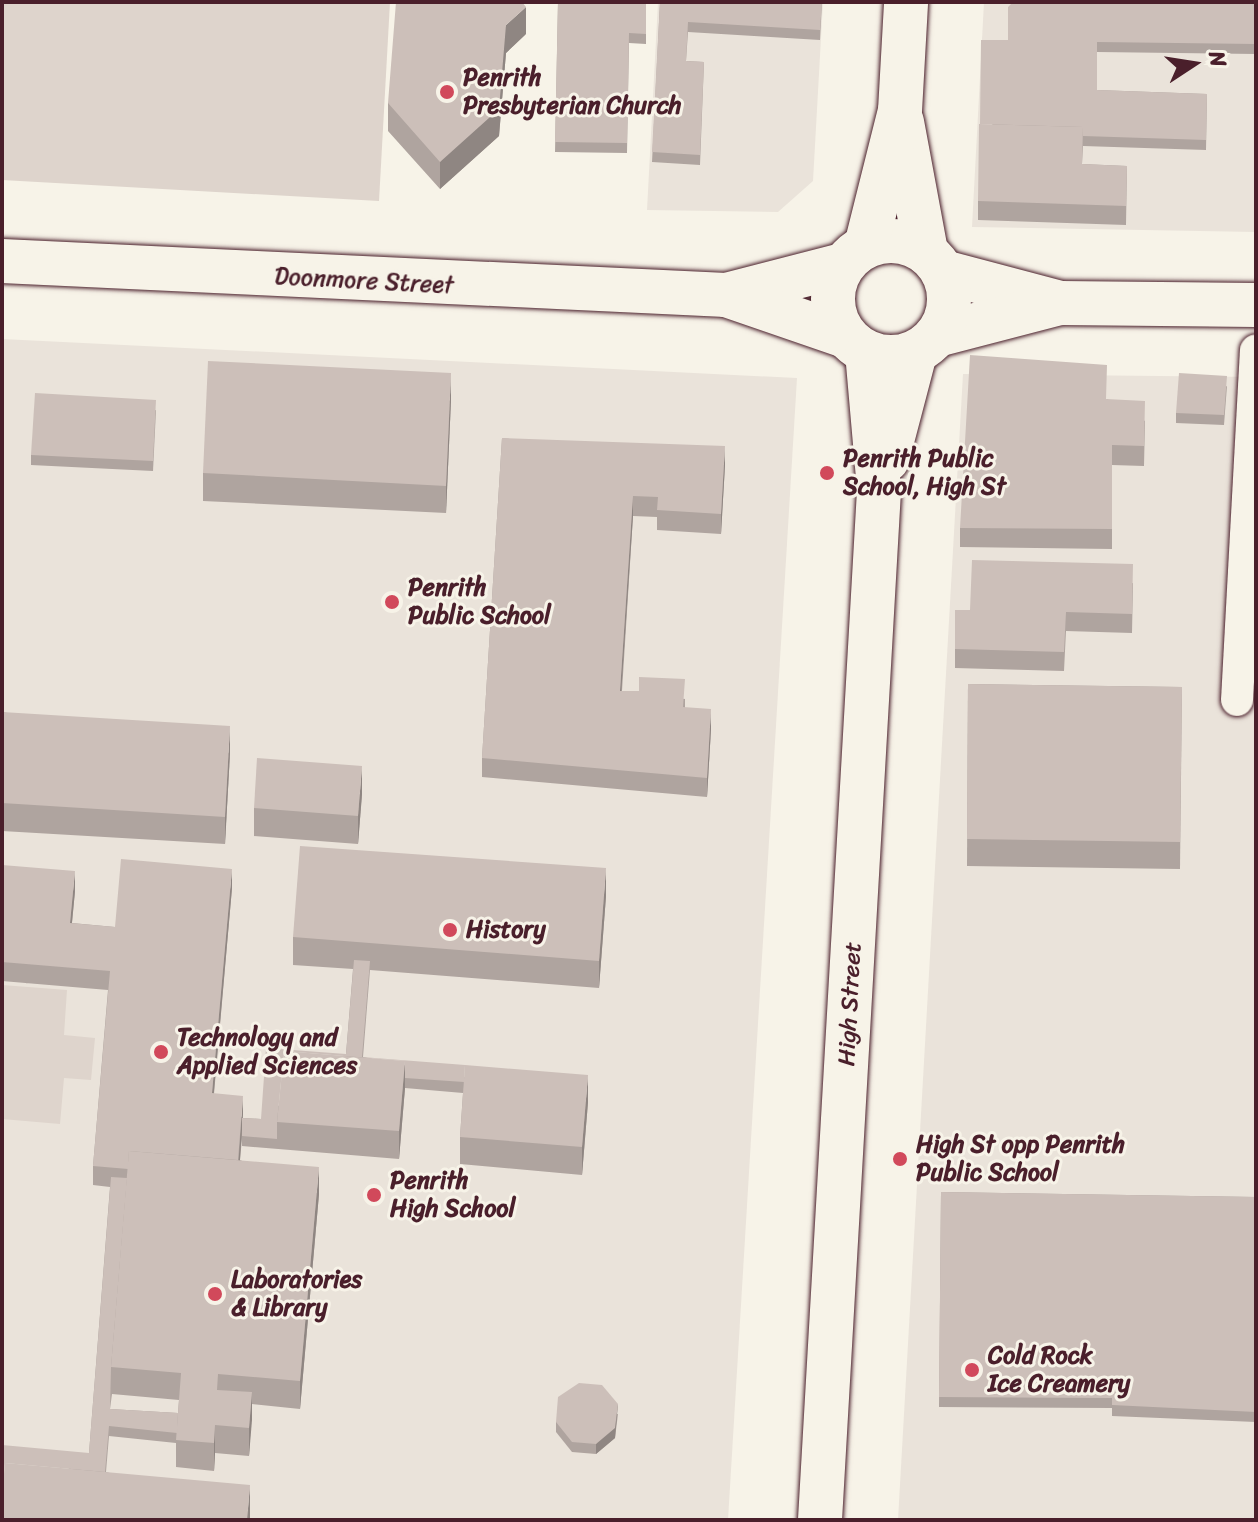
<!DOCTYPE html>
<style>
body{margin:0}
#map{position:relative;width:1258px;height:1522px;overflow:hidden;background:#f7f3e8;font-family:Sriracha,sans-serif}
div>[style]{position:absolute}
.built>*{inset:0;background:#eae3da}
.green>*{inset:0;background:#ded4cc}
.roads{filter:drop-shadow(0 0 2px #4a1f2b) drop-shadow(0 0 2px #4a1f2b)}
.service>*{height:32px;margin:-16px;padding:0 16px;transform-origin:16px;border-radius:16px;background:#f7f3e8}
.minor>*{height:44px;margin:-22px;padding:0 22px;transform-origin:22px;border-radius:22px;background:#f7f3e8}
.tertiary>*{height:44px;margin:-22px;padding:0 22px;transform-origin:22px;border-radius:22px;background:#f7f3e8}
.tertiary>.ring{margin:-22px;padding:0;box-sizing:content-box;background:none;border:44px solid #f7f3e8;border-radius:50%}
.wall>*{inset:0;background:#afa49f}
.shaded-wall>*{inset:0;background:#8f8682}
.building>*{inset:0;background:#ccbfb9}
.dots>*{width:22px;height:22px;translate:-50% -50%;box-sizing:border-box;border:4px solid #f7f3e8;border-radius:50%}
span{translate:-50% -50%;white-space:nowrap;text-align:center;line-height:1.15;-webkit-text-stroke:6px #f7f3e8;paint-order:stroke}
.poi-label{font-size:24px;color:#4a1f2b;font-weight:700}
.left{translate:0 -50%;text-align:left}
.street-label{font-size:24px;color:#4a1f2b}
.frame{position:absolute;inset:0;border:4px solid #4a1f2b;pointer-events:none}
.north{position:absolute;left:1154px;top:24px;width:80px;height:80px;-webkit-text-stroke:6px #f7f3e8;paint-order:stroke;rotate:78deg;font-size:22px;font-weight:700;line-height:32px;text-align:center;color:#4a1f2b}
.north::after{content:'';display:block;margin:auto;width:28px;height:36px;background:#4a1f2b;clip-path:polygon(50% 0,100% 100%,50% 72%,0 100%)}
</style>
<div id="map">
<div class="built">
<div style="clip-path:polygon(658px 2px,823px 2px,813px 181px,778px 212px,647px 210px)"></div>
<div style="clip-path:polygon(984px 2px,1256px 2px,1256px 232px,972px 227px)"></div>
<div style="clip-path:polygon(2px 339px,797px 378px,728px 1520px,2px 1520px)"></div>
<div style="clip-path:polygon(963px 374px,1256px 377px,1256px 1520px,898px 1520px)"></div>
</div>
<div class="green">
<div style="clip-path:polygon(2px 2px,390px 2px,379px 201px,2px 180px)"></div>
<div style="clip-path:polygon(2px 985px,67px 990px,64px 1035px,95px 1038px,91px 1080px,64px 1078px,60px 1124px,2px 1119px)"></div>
</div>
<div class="roads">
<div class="service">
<div style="left:1237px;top:700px;width:350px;rotate:-86.9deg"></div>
</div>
<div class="minor">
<div style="left:2px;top:261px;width:725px;rotate:2.69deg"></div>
<div style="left:726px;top:295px;width:121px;rotate:-14.4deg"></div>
<div style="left:943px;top:272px;width:121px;rotate:14.8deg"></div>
<div style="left:726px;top:295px;width:126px;rotate:19deg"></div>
<div style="left:937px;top:335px;width:127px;rotate:-14.6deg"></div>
<div style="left:1060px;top:303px;width:196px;rotate:0.6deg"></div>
</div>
<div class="tertiary">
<div style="left:902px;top:122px;width:132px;rotate:79.5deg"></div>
<div class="ring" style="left:833px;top:241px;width:72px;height:72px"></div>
<div style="left:866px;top:246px;width:139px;rotate:-75.9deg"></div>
<div style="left:900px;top:111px;width:109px;rotate:-86.8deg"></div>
<div style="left:887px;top:460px;width:111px;rotate:-75.3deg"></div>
<div style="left:820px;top:1520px;width:1033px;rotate:-86.72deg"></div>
<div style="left:879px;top:489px;width:137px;rotate:-95deg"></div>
</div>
</div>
<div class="wall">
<div style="clip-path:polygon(558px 2px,646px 2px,646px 44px,629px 43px,627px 153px,555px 152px)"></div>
<div style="clip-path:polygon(660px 2px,822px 2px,820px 40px,688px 32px,686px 61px,704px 62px,700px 165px,652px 162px)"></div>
<div style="clip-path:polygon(1256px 2px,1256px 54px,1097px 52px,1097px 90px,1207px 94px,1206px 150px,1083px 146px,1082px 164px,1127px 166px,1126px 225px,978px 220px,978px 201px,1008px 40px)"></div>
<div style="clip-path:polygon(526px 34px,506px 53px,499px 136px,440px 189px,388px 131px,388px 103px)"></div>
<div style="clip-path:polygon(1227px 386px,1224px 425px,1176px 423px,1176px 413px)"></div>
<div style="clip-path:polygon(1107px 399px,1145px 421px,1144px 466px,1112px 465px,1112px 549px,960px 547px,960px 528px)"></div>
<div style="clip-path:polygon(451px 400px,446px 513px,203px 501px,203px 473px)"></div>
<div style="clip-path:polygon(156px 410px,153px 471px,31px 465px,31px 455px)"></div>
<div style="clip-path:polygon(502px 438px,725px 465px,721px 534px,657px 530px,657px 517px,633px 516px,622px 691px,685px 699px,685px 708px,711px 729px,707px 797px,482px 777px,482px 758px)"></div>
<div style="clip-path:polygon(1133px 583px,1132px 633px,1066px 631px,1064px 671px,955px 668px,955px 610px,970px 610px)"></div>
<div style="clip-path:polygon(968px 684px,1182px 687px,1180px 869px,967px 866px)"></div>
<div style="clip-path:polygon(2px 712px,230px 753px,225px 844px,2px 831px)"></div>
<div style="clip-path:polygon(362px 794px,358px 844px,254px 836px,254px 808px)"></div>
<div style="clip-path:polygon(evenodd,2px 865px,75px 891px,72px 923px,115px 927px,232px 888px,214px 1094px,243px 1118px,261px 1119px,346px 1054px,353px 969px,293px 965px,293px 937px,606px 896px,599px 988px,370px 970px,363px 1057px,588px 1102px,582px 1175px,460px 1164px,460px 1137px,463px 1093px,405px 1088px,399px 1159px,242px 1146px,242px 1138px,240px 1160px,319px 1194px,300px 1409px,252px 1404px,249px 1456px,215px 1453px,214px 1471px,176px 1467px,176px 1443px,109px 1436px,106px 1472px,250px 1512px,250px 1520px,2px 1520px,89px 1453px,110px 1187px,93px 1185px,93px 1166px,108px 990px,2px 981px,2px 865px,112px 1394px,179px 1400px,178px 1413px,110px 1409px,112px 1394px)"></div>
<div style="clip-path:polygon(941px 1192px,1256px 1197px,1256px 1422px,1112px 1416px,1112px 1408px,939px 1407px)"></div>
<div style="clip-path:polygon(618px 1414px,615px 1438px,596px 1454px,572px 1452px,556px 1432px,556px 1422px)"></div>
</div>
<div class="shaded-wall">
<div style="clip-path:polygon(526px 7px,526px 34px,506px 53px,499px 136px,440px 189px,440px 162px,506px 25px)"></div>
<div style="clip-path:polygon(451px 373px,451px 400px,446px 513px,446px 486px)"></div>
<div style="clip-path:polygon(725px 446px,725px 465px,721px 534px,721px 514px)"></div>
<div style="clip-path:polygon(633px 496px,633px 516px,620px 710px,620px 691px)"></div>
<div style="clip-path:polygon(711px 709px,711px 729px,707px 797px,707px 778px)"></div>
<div style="clip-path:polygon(230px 726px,230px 753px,225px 844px,225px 817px)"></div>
<div style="clip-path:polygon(362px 766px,362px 794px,358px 844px,358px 816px)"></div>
<div style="clip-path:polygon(606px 868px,606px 896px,599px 988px,599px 961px)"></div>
<div style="clip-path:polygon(232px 869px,232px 888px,212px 1113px,212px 1093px)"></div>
<div style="clip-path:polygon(75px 871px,75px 891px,70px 942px,70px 923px)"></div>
<div style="clip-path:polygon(405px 1061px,405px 1088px,399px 1159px,399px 1131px)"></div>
<div style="clip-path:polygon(588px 1075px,588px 1102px,582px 1175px,582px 1147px)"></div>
<div style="clip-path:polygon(243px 1096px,243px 1115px,238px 1188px,238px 1169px)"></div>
<div style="clip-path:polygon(319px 1167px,319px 1194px,300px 1409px,300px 1381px)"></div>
<div style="clip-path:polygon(252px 1392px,252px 1420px,249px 1456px,249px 1428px)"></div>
<div style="clip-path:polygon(618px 1404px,615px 1438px,596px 1454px,596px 1444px)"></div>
<div style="clip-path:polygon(215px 1425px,215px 1453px,214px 1471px,214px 1443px)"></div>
<div style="clip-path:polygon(250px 1485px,250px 1520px,247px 1520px)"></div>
</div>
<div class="building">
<div style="clip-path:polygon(396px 2px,522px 2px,526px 7px,506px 25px,499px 109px,440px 162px,388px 103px)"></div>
<div style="clip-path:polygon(558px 2px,646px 2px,646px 34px,629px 33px,627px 143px,555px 142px)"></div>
<div style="clip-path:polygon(660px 2px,822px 2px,820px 30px,688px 22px,686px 61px,704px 62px,700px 155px,652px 152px)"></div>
<div style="clip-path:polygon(1013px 2px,1256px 2px,1256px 44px,1097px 42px,1097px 90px,1207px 94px,1206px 140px,1083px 136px,1083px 127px,980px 124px,981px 40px,1008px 40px,1008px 7px)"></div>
<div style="clip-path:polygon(979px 124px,1083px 127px,1082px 164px,1127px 166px,1126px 206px,978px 201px)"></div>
<div style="clip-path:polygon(970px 355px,1107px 365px,1106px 399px,1145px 401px,1144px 446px,1112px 445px,1112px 529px,960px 528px)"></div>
<div style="clip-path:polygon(208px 361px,451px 373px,446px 486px,203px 473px)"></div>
<div style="clip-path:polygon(1179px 373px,1227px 376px,1224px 415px,1176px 413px)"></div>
<div style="clip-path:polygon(35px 393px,156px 400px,153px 461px,31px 455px)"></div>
<div style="clip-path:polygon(502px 438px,725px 446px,721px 514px,657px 510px,658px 497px,633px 496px,620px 691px,639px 691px,639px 677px,685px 679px,683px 707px,711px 709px,707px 778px,482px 758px)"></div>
<div style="clip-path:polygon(972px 560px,1133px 564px,1132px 614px,1066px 612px,1064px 652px,955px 649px,955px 610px,970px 610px)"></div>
<div style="clip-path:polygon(968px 684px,1182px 687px,1180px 842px,967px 839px)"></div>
<div style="clip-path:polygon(2px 712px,230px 726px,225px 817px,2px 803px)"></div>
<div style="clip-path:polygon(257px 758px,362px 766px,358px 816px,254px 808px)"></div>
<div style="clip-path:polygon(300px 846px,606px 868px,599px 961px,293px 937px)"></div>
<div style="clip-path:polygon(121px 859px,232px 869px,212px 1093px,243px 1096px,238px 1160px,129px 1151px,128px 1169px,93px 1166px,110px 971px,2px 962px,2px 865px,75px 871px,70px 923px,115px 927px)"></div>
<div style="clip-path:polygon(354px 960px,370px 961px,362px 1057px,465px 1065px,464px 1082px,405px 1078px,405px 1061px,284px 1051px,277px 1122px,277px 1139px,242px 1136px,242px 1118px,261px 1119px,266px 1048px,346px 1054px)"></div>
<div style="clip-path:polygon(284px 1051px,405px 1061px,399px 1131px,277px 1122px)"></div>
<div style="clip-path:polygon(465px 1065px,588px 1075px,582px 1147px,460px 1137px)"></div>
<div style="clip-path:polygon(129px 1151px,319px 1167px,300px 1381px,218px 1374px,217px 1390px,252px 1392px,249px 1428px,215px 1425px,214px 1443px,176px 1440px,181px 1373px,111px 1367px)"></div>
<div style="clip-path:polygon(111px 1177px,127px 1178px,111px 1367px,110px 1409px,178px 1413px,177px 1433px,109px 1426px,105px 1472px,5px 1463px,2px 1496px,2px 1445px,89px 1453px)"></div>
<div style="clip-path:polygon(941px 1192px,1256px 1197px,1256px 1412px,1112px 1405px,1112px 1398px,939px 1397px)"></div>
<div style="clip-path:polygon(579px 1383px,602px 1385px,618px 1404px,615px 1428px,596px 1444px,572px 1442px,556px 1422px,558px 1397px)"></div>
<div style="clip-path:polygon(5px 1463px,250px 1485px,247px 1520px,2px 1520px,2px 1496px)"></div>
</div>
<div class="dots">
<div style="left:447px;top:92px;background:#d1495b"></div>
<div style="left:827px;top:473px;background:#d1495b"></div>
<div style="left:392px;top:602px;background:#d1495b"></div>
<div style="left:450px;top:930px;background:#d1495b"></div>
<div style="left:161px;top:1052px;background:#d1495b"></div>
<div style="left:900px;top:1159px;background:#d1495b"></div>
<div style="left:374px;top:1195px;background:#d1495b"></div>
<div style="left:215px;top:1294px;background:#d1495b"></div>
<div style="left:972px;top:1370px;background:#d1495b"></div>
</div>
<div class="poi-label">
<span class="left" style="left:463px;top:92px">Penrith<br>Presbyterian Church</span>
<span class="left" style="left:843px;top:473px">Penrith Public<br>School, High St</span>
<span class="left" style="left:408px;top:602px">Penrith<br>Public School</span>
<span class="left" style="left:466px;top:930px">History</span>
<span class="left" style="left:177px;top:1052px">Technology and<br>Applied Sciences</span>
<span class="left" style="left:916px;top:1159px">High St opp Penrith<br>Public School</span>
<span class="left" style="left:390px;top:1195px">Penrith<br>High School</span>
<span class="left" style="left:231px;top:1294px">Laboratories<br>&amp; Library</span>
<span class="left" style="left:988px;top:1370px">Cold Rock<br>Ice Creamery</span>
</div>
<div class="street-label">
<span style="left:364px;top:281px;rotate:3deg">Doonmore Street</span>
<span style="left:850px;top:1004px;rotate:-87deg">High Street</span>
</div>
<div class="frame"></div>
<div class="north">N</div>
</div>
